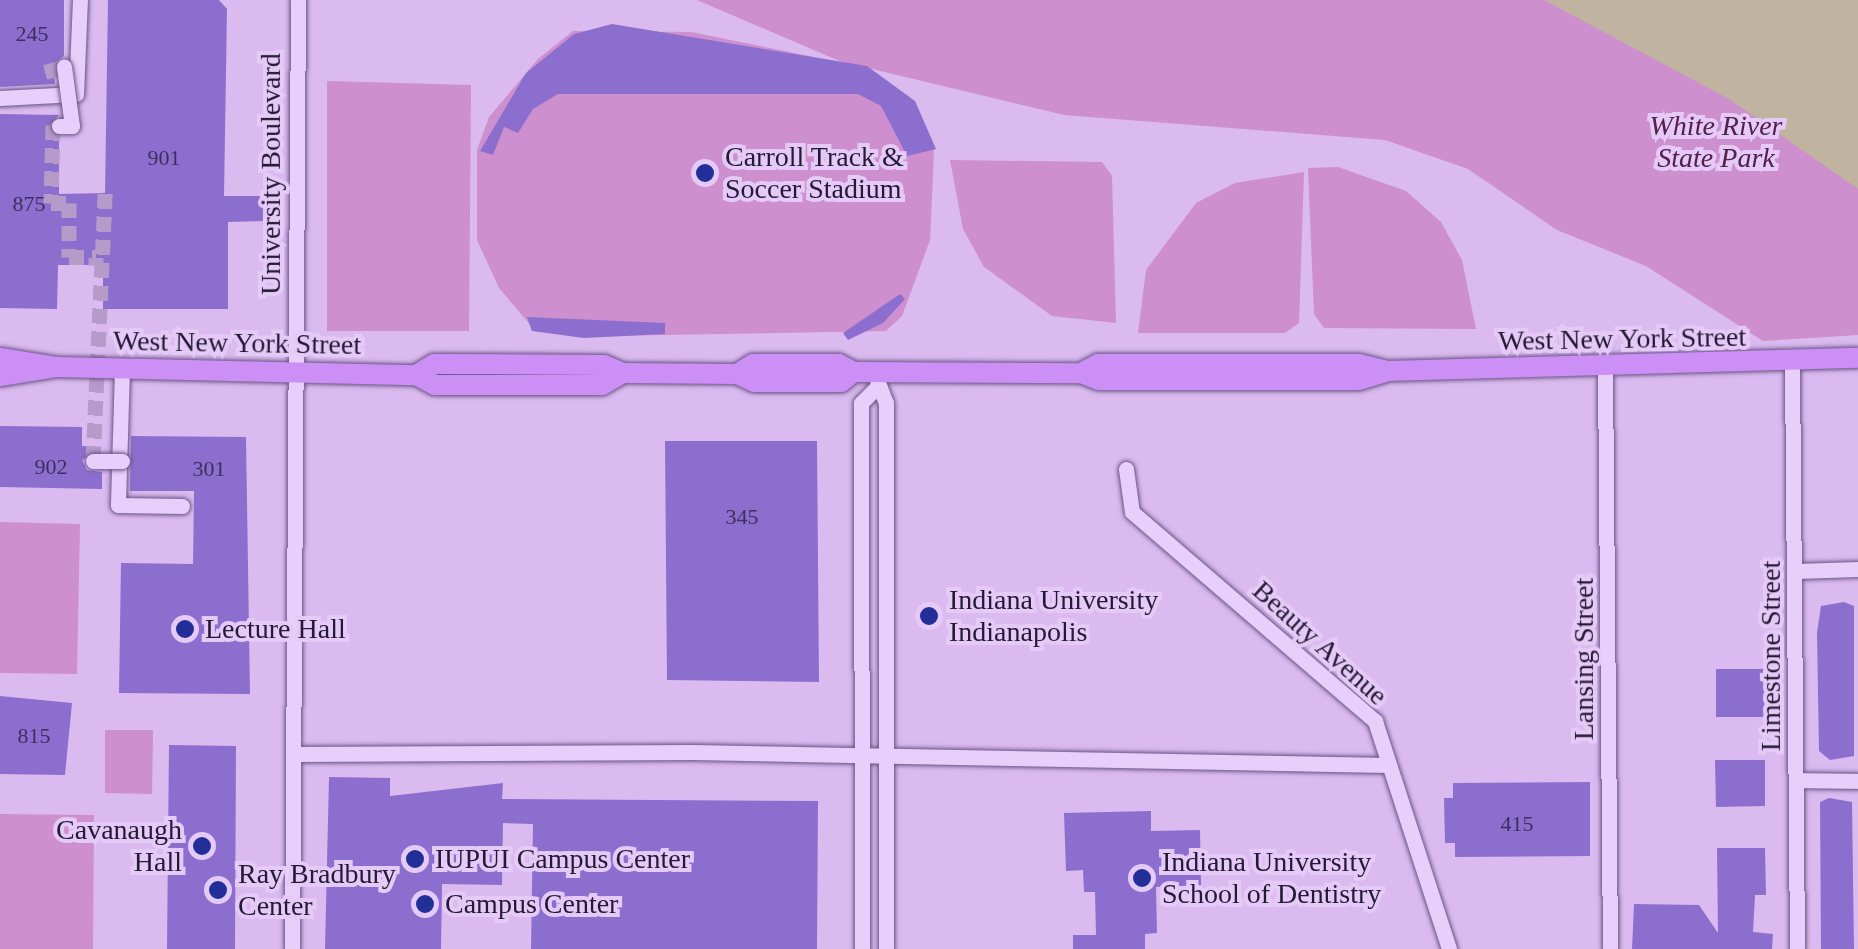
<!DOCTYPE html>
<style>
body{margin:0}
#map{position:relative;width:1858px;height:949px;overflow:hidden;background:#dabaef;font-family:"Times New Roman",serif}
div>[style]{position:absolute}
.green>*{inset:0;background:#cd8fcd}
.water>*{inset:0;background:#c0b39f}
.building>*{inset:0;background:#8c6ecf}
.minor-tunnel>*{height:15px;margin-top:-7.5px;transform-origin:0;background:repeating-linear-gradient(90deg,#b69aca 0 15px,transparent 0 23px)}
.roads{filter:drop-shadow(0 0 2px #6a5487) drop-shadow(0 0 2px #6a5487)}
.minor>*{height:15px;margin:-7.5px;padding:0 7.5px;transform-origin:7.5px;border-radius:7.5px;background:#e8cefa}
.major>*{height:20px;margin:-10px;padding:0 10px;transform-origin:10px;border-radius:10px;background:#cb8ff6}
.bridges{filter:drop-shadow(0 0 2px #6a5487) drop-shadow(0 0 2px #6a5487)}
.minor-bridge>*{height:15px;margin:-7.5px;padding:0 7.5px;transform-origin:7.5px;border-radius:7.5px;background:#e8cefa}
.dots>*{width:28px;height:28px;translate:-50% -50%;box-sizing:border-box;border:5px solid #e5caf7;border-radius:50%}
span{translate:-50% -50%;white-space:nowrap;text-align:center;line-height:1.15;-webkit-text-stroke:8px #e5caf7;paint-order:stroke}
.number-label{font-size:22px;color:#3e2f5c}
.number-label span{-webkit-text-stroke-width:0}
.park-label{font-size:28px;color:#52204b;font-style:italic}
.poi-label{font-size:28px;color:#241a35}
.left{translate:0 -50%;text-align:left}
.right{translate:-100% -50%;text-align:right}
.street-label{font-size:28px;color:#241a35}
</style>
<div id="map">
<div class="green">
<div style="clip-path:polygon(697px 0,1858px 0,1858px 335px,1763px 341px,1646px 266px,1557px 230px,1468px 169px,1385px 140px,1064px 115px,868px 68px,918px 108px,934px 152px,930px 240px,902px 316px,886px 331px,604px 336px,532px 327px,499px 288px,477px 240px,477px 150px,489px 117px,538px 59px,573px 31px,691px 32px,844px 63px)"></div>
<div style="clip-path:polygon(327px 81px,471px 85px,469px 331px,327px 331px)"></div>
<div style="clip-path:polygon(950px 160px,1102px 162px,1112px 176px,1116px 323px,1052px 316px,984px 267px,963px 229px)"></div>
<div style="clip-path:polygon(1338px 167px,1406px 191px,1441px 222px,1462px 260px,1476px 329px,1324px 328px,1314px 314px,1308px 168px)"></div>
<div style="clip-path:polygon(1304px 172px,1299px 323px,1285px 333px,1138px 333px,1146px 270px,1196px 203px,1235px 183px)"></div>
<div style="clip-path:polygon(0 522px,80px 524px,77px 674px,0 673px)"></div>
<div style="clip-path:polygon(105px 730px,153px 730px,152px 794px,105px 793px)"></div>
<div style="clip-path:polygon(0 814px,94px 815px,93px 949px,0 949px)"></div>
</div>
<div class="water">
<div style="clip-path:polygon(1544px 0,1858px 0,1858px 189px,1729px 99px)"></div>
</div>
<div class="building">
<div style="clip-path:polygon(0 0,64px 0,64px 56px,53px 64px,55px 84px,0 87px)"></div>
<div style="clip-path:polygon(108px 0,219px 0,227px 9px,224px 196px,266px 196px,265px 221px,228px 222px,228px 309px,103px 309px,103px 265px,58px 265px,57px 309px,0 308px,0 114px,59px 115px,48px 127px,59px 137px,59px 194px,105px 193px)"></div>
<div style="clip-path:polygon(612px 24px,867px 66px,915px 101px,936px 149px,907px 156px,881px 106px,858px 94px,558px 94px,533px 109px,518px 133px,504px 127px,493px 155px,480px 151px,526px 73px,574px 34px)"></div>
<div style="clip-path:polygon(900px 294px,905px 299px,883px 323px,848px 340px,843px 333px)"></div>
<div style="clip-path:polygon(527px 317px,665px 323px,665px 334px,584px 338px,532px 331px)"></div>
<div style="clip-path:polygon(0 426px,82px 427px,82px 446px,102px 447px,82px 460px,87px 470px,102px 472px,102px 489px,0 487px)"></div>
<div style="clip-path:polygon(131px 436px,246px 437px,250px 694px,119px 693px,121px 563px,193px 564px,194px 491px,130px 491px)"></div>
<div style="clip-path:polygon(665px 441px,817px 441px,819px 682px,667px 680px)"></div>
<div style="clip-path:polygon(1844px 602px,1854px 606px,1854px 756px,1830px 760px,1819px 751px,1817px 633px,1821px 606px)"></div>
<div style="clip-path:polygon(1716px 669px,1764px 669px,1765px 717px,1716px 717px)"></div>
<div style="clip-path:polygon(0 696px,72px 703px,65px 775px,0 774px)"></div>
<div style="clip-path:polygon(169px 745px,236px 746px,235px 949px,167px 949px)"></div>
<div style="clip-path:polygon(1715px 760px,1765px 760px,1765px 806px,1716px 807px)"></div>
<div style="clip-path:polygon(329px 777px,390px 778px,390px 796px,503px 783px,502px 799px,818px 801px,817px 949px,531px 949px,533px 824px,503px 823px,502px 885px,442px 884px,441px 949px,325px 949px)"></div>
<div style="clip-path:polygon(1590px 782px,1590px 856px,1455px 857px,1455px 843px,1445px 843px,1444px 798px,1453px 798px,1453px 783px)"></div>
<div style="clip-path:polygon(1829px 798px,1852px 802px,1854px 949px,1821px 949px,1820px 802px)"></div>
<div style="clip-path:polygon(1151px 811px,1151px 831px,1200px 830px,1201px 885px,1156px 887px,1157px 933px,1145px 934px,1145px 949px,1073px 949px,1073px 935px,1096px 935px,1095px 892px,1084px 892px,1083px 870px,1066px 871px,1064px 813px)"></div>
<div style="clip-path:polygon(1717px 848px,1765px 848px,1766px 895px,1755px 895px,1753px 932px,1773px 934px,1772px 949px,1632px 949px,1634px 904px,1699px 905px,1718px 933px)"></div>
</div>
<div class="minor-tunnel">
<div style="left:45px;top:72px;width:20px;rotate:-15deg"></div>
<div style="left:59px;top:126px;width:6px;rotate:-171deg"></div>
<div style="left:53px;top:125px;width:78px;rotate:91.5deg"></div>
<div style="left:51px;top:203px;width:18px"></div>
<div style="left:69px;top:203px;width:54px;rotate:90deg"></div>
<div style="left:69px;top:257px;width:27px"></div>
<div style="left:96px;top:257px;width:8px;rotate:90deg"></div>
<div style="left:93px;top:461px;width:268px;rotate:-87.4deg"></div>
</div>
<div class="roads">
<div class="minor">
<div style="left:0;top:98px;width:76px;rotate:-3deg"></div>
<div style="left:76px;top:94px;width:94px;rotate:-87.6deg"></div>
<div style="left:1792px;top:363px;width:586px;rotate:89.51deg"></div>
<div style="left:122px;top:368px;width:137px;rotate:91.7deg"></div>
<div style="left:118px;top:505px;width:64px;rotate:0.9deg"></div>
<div style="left:1605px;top:368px;width:581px;rotate:89.51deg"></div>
<div style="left:874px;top:372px;width:33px;rotate:69deg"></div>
<div style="left:886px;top:403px;width:546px;rotate:90deg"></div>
<div style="left:1126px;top:469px;width:43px;rotate:82.1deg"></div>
<div style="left:1132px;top:512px;width:321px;rotate:40.7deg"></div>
<div style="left:1375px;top:721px;width:240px;rotate:72deg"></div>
<div style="left:1796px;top:571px;width:62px;rotate:-1.8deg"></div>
<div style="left:294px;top:754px;width:399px;rotate:-0.3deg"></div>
<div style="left:693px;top:752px;width:696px;rotate:1.07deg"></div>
<div style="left:1797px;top:780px;width:61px;rotate:0.9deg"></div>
<div style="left:292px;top:949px;width:949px;rotate:-89.64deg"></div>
<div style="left:862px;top:949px;width:546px;rotate:-90.1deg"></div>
<div style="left:861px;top:403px;width:20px;rotate:-45deg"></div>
</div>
<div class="major">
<div style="left:0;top:358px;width:58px;rotate:9deg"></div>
<div style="left:57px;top:367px;width:359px;rotate:1.3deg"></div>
<div style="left:416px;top:375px;width:21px;rotate:28deg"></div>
<div style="left:435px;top:385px;width:167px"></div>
<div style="left:602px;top:385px;width:24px;rotate:-30deg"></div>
<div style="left:1081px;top:373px;width:19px;rotate:-28deg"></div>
<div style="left:1098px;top:364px;width:261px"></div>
<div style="left:1359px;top:364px;width:29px;rotate:14deg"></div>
<div style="left:1387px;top:371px;width:471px;rotate:-1.6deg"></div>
<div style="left:737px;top:374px;width:19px;rotate:-32deg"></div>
<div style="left:753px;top:364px;width:86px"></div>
<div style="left:839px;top:364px;width:17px;rotate:28deg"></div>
<div style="left:854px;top:372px;width:227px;rotate:0.3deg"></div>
<div style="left:1081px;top:373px;width:19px;rotate:21deg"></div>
<div style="left:1099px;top:380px;width:260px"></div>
<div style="left:1359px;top:380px;width:27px;rotate:-17deg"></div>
<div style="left:416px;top:375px;width:21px;rotate:-31deg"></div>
<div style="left:434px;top:364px;width:170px;rotate:0.3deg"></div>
<div style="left:604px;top:365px;width:21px;rotate:23deg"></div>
<div style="left:623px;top:373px;width:114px;rotate:0.5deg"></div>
<div style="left:737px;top:374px;width:19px;rotate:25deg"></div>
<div style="left:754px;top:382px;width:87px"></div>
<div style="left:841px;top:382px;width:16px;rotate:-38deg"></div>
<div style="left:0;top:376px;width:58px;rotate:-9deg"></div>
</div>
</div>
<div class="bridges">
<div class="minor-bridge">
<div style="left:59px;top:126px;width:13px"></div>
<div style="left:72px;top:126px;width:60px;rotate:-97.7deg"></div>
<div style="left:93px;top:461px;width:29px"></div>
</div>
</div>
<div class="dots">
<div style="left:705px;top:173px;background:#222f98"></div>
<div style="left:929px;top:616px;background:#222f98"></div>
<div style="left:185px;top:629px;background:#222f98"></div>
<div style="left:202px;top:846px;background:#222f98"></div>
<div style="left:415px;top:859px;background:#222f98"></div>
<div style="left:1142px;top:878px;background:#222f98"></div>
<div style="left:218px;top:890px;background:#222f98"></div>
<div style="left:425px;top:904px;background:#222f98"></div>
</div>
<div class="number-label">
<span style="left:32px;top:34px">245</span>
<span style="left:164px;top:158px">901</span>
<span style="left:29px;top:204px">875</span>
<span style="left:51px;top:467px">902</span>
<span style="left:209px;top:469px">301</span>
<span style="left:742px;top:517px">345</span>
<span style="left:34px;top:736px">815</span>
<span style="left:1517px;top:824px">415</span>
</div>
<div class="park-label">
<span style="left:1716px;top:142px">White River<br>State Park</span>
</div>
<div class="poi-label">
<span class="left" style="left:725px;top:173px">Carroll Track &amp;<br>Soccer Stadium</span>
<span class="left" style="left:949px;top:616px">Indiana University<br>Indianapolis</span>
<span class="left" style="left:205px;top:629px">Lecture Hall</span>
<span class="right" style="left:182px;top:846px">Cavanaugh<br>Hall</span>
<span class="left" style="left:435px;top:859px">IUPUI Campus Center</span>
<span class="left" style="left:1162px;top:878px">Indiana University<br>School of Dentistry</span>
<span class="left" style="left:238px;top:890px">Ray Bradbury<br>Center</span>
<span class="left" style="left:445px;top:904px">Campus Center</span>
</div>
<div class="street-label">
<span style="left:271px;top:174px;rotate:-90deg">University Boulevard</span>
<span style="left:1622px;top:339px;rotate:-1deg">West New York Street</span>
<span style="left:237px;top:343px;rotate:1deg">West New York Street</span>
<span style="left:1320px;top:643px;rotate:42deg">Beauty Avenue</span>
<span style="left:1771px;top:656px;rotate:-90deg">Limestone Street</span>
<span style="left:1584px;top:659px;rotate:-90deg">Lansing Street</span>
</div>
</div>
